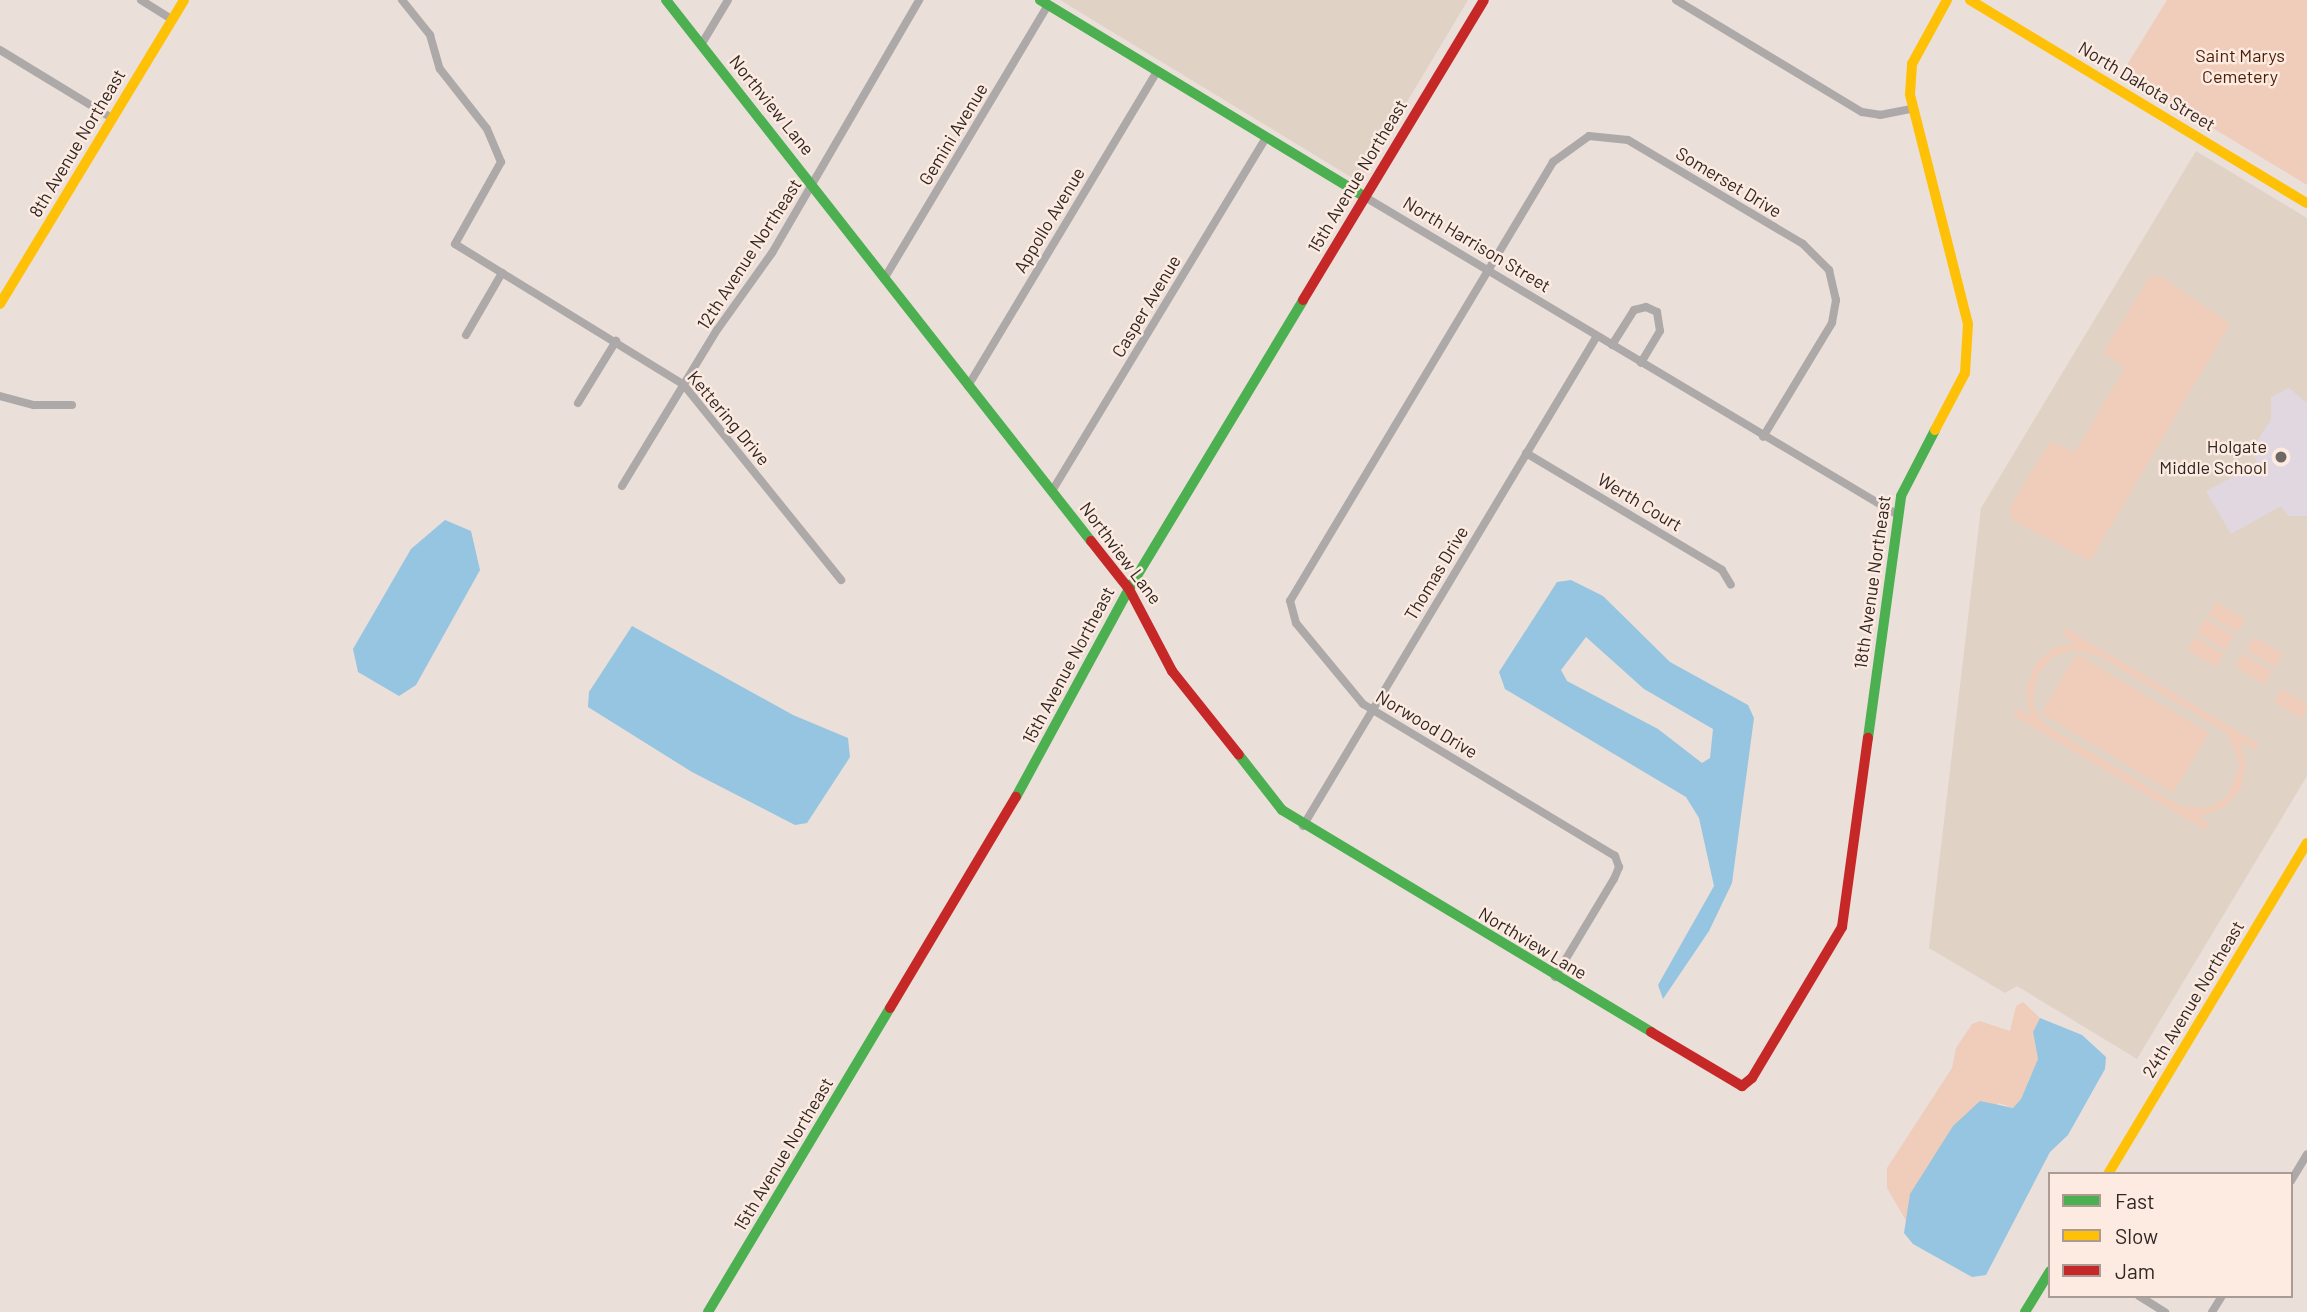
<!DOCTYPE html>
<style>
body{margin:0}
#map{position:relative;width:2307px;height:1312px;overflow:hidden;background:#eadfd9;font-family:Barlow,sans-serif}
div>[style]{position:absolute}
.education>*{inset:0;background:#e1d2c6}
.green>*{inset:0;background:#f0ccba}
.water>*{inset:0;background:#95c5e1}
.building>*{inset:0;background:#e0d7e1}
.street>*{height:8px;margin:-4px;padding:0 4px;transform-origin:4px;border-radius:4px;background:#ada9a8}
.fast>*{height:10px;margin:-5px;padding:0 5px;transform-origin:5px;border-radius:5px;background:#4caf50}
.slow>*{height:10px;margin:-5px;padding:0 5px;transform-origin:5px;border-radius:5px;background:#ffc107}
.jam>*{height:10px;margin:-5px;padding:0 5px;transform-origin:5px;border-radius:5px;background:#c62828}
.dots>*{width:19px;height:19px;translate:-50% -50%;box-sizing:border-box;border:4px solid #fdeae0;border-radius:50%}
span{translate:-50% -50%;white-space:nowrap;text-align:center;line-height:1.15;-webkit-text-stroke:5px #fdeae0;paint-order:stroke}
.park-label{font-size:18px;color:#4a1e04}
.street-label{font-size:18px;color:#2e2723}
.poi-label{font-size:18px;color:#2e2723}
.right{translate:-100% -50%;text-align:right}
.legend{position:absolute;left:2048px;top:1172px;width:245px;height:126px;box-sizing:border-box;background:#fdeae0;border:2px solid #aa9c94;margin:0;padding:9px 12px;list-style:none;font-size:21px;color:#2e2723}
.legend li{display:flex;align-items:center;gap:14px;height:35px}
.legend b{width:35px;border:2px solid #aa9c94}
</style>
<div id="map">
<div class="education">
<div style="clip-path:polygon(1060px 0,1468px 0,1359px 182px)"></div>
<div style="clip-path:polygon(2196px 151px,2307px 218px,2307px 776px,2137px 1059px,2017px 986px,2005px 993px,1929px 948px,1981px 508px)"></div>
</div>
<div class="green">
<div style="clip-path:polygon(2167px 0,2307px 0,2307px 185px,2122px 73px)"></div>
<div style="clip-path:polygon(2159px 275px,2230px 324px,2090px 561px,2012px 520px,2009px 508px,2050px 442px,2075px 452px,2125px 367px,2103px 353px,2149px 278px)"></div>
<div style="clip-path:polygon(2216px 602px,2245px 619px,2237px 632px,2208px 615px)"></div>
<div style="clip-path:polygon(2205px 619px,2234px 636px,2226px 650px,2197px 633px)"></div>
<div style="clip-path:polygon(evenodd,2065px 628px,2259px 744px,2256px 750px,2241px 742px,2246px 764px,2241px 789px,2225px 807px,2199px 817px,2209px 824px,2205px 830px,2013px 715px,2017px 709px,2030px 717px,2026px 689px,2036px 663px,2055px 647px,2075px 643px,2062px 634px,2065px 628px,2072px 650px,2099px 656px,2227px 733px,2240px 765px,2227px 797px,2208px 808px,2180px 806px,2044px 724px,2033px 705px,2036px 677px,2052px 657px,2072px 650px)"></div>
<div style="clip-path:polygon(2195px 637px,2224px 654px,2216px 667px,2187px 650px)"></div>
<div style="clip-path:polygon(2254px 637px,2283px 654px,2275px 667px,2246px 650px)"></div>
<div style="clip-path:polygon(2077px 654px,2209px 733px,2173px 793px,2041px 713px)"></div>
<div style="clip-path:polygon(2243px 654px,2272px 671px,2264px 685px,2236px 667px)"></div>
<div style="clip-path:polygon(2282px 689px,2307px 704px,2303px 719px,2274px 702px)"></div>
<div style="clip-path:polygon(2023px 1002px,2040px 1018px,2033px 1032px,2038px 1059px,2021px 1099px,2013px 1108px,1999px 1103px,1910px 1194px,1908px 1224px,1887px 1188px,1887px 1168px,1952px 1068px,1956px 1048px,1972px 1024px,1980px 1021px,2010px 1031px,2016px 1006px)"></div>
</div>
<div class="water">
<div style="clip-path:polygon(445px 520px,471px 531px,480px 570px,416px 685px,399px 696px,358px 672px,353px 649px,411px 549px)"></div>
<div style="clip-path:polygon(evenodd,1571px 580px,1603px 596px,1670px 662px,1748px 705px,1754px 718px,1732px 883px,1709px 931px,1663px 999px,1658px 985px,1714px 886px,1699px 818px,1686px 797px,1505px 689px,1499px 672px,1557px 582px,1571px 580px,1586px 637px,1644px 689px,1713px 729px,1710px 758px,1702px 763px,1658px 729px,1567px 681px,1561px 670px,1586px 637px)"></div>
<div style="clip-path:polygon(632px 626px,793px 715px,848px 738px,850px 757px,807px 823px,795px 825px,692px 772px,588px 707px,589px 692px)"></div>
<div style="clip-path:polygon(2040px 1018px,2082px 1035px,2106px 1057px,2105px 1069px,2068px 1135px,2050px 1152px,1986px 1275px,1972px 1277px,1913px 1244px,1904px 1233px,1910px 1194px,1953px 1126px,1980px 1101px,2013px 1108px,2021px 1099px,2038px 1059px,2033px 1032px)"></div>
</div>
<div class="building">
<div style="clip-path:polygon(2289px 388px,2307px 403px,2307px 516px,2288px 516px,2281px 506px,2231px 534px,2206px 491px,2258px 463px,2251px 451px,2271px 419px,2271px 397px)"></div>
</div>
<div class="street">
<div style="left:141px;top:0;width:36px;rotate:32deg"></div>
<div style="left:402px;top:0;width:45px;rotate:51.3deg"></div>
<div style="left:430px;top:35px;width:35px;rotate:74deg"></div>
<div style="left:440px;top:69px;width:76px;rotate:51.9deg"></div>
<div style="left:487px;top:129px;width:36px;rotate:67deg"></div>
<div style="left:501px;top:162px;width:94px;rotate:119.3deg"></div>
<div style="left:455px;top:244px;width:268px;rotate:31.6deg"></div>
<div style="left:683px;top:384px;width:252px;rotate:51.1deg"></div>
<div style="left:1676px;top:0;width:217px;rotate:31.1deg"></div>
<div style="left:1862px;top:112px;width:18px;rotate:9deg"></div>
<div style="left:1880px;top:115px;width:32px;rotate:-11deg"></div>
<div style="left:701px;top:45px;width:52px;rotate:-59deg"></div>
<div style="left:0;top:50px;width:131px;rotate:31.3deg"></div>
<div style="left:1365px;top:197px;width:621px;rotate:30.82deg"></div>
<div style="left:884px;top:279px;width:319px;rotate:-59.1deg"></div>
<div style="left:466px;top:335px;width:72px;rotate:-59.9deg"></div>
<div style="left:1612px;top:345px;width:41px;rotate:-57.8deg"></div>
<div style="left:1634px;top:310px;width:12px;rotate:-14deg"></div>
<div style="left:1646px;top:307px;width:12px;rotate:24deg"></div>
<div style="left:1657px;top:312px;width:19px;rotate:81deg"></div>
<div style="left:1660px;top:331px;width:37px;rotate:121deg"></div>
<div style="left:968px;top:386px;width:367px;rotate:-59deg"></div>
<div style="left:0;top:396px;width:35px;rotate:15deg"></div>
<div style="left:34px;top:405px;width:38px"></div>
<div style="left:578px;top:403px;width:73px;rotate:-58.5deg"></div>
<div style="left:1526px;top:453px;width:228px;rotate:30.8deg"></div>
<div style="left:1722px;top:570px;width:17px;rotate:59deg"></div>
<div style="left:622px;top:486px;width:183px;rotate:-58.7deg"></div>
<div style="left:717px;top:330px;width:95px;rotate:-54.5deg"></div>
<div style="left:772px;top:253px;width:293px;rotate:-59.8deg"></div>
<div style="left:1052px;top:491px;width:414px;rotate:-58.8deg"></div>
<div style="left:1303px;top:826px;width:571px;rotate:-59.04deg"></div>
<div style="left:1555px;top:977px;width:114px;rotate:-59deg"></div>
<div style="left:1614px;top:879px;width:13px;rotate:-67deg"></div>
<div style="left:1619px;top:867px;width:12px;rotate:-110deg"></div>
<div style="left:1615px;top:856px;width:294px;rotate:-148.9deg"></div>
<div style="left:1363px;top:704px;width:105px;rotate:-129.6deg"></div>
<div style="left:1296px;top:623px;width:23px;rotate:-105deg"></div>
<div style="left:1290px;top:601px;width:512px;rotate:-59.07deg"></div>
<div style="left:1553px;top:162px;width:44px;rotate:-35.8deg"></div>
<div style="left:1589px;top:136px;width:39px;rotate:6deg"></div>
<div style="left:1628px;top:140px;width:204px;rotate:30.7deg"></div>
<div style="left:1803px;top:244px;width:37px;rotate:45deg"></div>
<div style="left:1829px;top:270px;width:31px;rotate:77deg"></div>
<div style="left:1836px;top:300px;width:23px;rotate:100deg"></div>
<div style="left:1832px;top:323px;width:133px;rotate:121.2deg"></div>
<div style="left:2291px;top:1181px;width:31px;rotate:-59deg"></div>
<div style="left:2139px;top:1296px;width:31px;rotate:32deg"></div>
<div style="left:2212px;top:1312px;width:19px;rotate:-58deg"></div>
</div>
<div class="fast">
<div style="left:666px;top:0;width:688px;rotate:51.85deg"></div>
<div style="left:1040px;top:0;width:380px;rotate:31.2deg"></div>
<div style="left:1868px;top:738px;width:244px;rotate:-82.2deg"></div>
<div style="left:1901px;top:496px;width:74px;rotate:-62.7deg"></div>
<div style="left:1239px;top:755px;width:70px;rotate:52deg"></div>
<div style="left:1282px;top:810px;width:431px;rotate:31deg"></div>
<div style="left:1016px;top:797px;width:237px;rotate:-61.5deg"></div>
<div style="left:1129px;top:589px;width:337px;rotate:-58.9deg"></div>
<div style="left:708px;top:1312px;width:354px;rotate:-59.1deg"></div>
<div style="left:2025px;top:1312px;width:48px;rotate:-58.6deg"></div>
</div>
<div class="slow">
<div style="left:1970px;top:0;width:393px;rotate:31.1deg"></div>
<div style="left:0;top:304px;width:355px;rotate:-58.8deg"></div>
<div style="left:1935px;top:430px;width:64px;rotate:-62.2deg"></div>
<div style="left:1965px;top:373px;width:49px;rotate:-86.5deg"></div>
<div style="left:1968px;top:324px;width:237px;rotate:-104.2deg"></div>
<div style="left:1910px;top:94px;width:30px;rotate:-86deg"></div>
<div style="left:1912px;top:64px;width:73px;rotate:-61.3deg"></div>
<div style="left:2108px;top:1174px;width:386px;rotate:-59deg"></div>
</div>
<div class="jam">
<div style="left:1303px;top:300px;width:350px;rotate:-58.9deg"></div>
<div style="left:1091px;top:541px;width:61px;rotate:51.6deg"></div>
<div style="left:1129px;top:589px;width:93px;rotate:62.3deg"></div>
<div style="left:1172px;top:671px;width:107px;rotate:51.4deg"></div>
<div style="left:890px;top:1008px;width:246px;rotate:-59.2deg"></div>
<div style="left:1651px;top:1032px;width:106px;rotate:30.7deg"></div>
<div style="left:1742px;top:1086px;width:13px;rotate:-39deg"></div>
<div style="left:1752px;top:1078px;width:176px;rotate:-59.2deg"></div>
<div style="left:1842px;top:927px;width:191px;rotate:-82.2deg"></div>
</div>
<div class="dots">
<div style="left:2281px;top:457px;background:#706763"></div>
</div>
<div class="park-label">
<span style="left:2240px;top:66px">Saint Marys<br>Cemetery</span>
</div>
<div class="street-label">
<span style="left:2147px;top:86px;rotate:31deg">North Dakota Street</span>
<span style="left:772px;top:105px;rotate:51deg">Northview Lane</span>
<span style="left:953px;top:134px;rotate:-59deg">Gemini Avenue</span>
<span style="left:77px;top:143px;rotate:-59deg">8th Avenue Northeast</span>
<span style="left:1357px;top:176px;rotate:-59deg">15th Avenue Northeast</span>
<span style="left:1729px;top:182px;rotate:31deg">Somerset Drive</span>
<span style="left:1049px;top:220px;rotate:-59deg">Appollo Avenue</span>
<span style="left:1477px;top:244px;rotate:31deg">North Harrison Street</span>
<span style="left:749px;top:254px;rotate:-57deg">12th Avenue Northeast</span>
<span style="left:1146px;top:306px;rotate:-59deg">Casper Avenue</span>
<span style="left:729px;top:418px;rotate:50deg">Kettering Drive</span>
<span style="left:1640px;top:502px;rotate:31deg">Werth Court</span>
<span style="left:1121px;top:553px;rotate:53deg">Northview Lane</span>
<span style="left:1436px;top:573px;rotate:-59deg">Thomas Drive</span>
<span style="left:1872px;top:582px;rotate:-82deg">18th Avenue Northeast</span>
<span style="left:1068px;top:665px;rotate:-62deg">15th Avenue Northeast</span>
<span style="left:1427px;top:724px;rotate:31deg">Norwood Drive</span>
<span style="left:1533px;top:943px;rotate:31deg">Northview Lane</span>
<span style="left:2193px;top:999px;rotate:-59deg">24th Avenue Northeast</span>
<span style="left:783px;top:1154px;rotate:-59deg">15th Avenue Northeast</span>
</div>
<div class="poi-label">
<span class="right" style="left:2267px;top:457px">Holgate<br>Middle School</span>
</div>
<ul class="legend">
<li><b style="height:9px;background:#4caf50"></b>Fast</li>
<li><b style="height:9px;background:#ffc107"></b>Slow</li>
<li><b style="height:9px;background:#c62828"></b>Jam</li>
</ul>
</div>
